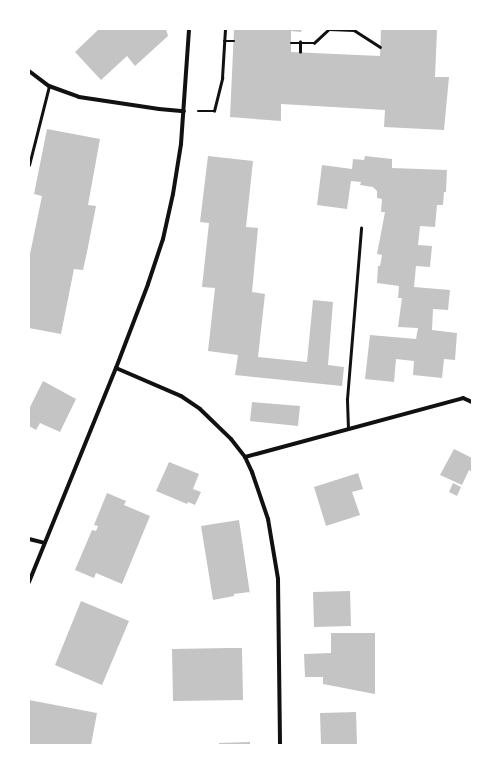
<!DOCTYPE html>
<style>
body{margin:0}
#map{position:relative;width:501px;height:774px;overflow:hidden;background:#fff;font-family:Lora,serif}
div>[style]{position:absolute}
.building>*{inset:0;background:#c4c4c4}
.path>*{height:2.5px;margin:-1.25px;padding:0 1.25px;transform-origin:1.25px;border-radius:1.25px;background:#111}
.service>*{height:3px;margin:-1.5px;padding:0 1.5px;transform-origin:1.5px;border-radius:1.5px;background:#111}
.minor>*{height:4px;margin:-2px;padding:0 2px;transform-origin:2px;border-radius:2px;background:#111}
span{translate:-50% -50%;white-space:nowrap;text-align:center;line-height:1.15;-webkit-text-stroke:3px #fff;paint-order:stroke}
.frame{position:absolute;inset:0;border:30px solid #fff;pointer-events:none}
</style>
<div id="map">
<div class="building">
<div style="clip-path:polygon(99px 29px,166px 29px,168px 36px,135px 66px,127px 56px,101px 80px,75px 52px)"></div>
<div style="clip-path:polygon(234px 29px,302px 29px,301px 32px,291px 31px,291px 52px,380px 56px,381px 29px,437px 29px,435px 77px,449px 77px,444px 130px,384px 127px,385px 110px,281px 104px,281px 121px,230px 117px)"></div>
<div style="clip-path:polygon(47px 129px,100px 139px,88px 205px,96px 206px,87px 252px,83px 270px,74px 269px,61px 334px,29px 328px,29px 259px,42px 196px,34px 194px)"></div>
<div style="clip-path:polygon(208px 156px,253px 161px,246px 227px,258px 228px,252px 292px,265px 294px,258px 357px,307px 362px,313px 300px,333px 302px,328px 365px,344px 367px,342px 386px,235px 375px,238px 355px,208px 351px,215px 288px,202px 287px,209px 223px,200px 222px)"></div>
<div style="clip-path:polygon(365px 156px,392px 159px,392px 168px,447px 170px,446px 192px,444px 192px,443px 205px,437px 205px,435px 227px,420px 226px,418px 245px,432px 246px,430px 267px,416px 266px,414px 287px,450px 290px,448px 310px,433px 309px,432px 330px,457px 333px,455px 360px,444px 359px,442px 378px,413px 375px,414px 361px,396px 359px,394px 382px,365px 379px,370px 335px,416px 339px,418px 328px,398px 327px,402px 298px,398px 298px,399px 286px,377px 283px,378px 266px,380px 266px,382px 255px,377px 254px,385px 212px,381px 212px,382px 199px,377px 198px,377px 191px,373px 187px,360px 185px,361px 182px,351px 181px,347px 209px,317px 205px,322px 165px,352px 169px,353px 159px,364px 160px)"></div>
<div style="clip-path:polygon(43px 381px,76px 399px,60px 432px,40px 423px,36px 430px,29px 426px,29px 409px)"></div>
<div style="clip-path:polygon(252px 402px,300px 406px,298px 426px,250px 421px)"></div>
<div style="clip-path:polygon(454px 449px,472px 458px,472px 472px,469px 470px,462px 485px,440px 475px)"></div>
<div style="clip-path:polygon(169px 462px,199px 474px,193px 489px,201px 492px,195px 505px,188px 502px,187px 504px,156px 491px)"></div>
<div style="clip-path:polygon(358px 473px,363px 489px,352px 492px,360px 515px,326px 526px,314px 487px)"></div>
<div style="clip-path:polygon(453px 483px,461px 487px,457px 496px,449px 492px)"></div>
<div style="clip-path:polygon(107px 493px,126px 501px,124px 505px,150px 516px,122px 584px,96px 573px,94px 578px,75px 570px,92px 530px,96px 531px,98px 526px,94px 525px)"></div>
<div style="clip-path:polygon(239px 520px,250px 594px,249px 592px,234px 594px,234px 596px,213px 600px,201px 526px)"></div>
<div style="clip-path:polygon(350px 591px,351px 626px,314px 627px,313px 592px)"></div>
<div style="clip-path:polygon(81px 601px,129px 621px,102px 685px,55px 665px)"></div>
<div style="clip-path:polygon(331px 633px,375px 633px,375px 694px,323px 684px,323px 677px,305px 677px,304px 654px,331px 653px)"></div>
<div style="clip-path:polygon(230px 648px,242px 648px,243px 700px,173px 701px,172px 649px)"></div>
<div style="clip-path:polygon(29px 700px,97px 713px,91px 745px,29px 745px)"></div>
<div style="clip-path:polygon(356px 712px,357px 745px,321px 745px,320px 713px)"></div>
<div style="clip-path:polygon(250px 742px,250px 745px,219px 745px,219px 743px)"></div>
</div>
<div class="path">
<div style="left:354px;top:30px;width:31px;rotate:33deg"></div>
<div style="left:224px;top:41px;width:10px"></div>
<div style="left:291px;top:43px;width:23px"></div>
<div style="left:314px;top:43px;width:21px;rotate:-43deg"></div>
<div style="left:329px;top:29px;width:25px;rotate:2deg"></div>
<div style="left:354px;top:30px;width:1px;rotate:-45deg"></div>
<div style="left:300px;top:52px;width:10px;rotate:-90deg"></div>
<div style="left:198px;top:111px;width:16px"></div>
<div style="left:214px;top:111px;width:34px;rotate:-76deg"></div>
<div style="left:222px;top:78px;width:49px;rotate:-86.5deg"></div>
</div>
<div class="service">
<div style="left:29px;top:165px;width:81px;rotate:-75.8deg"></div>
<div style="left:348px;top:429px;width:30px;rotate:-92deg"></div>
<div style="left:347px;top:399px;width:172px;rotate:-85.3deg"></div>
</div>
<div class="minor">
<div style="left:29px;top:71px;width:25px;rotate:37deg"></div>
<div style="left:49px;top:86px;width:32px;rotate:20deg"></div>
<div style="left:79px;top:97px;width:81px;rotate:8.5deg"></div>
<div style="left:159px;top:109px;width:25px;rotate:5deg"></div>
<div style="left:116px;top:368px;width:71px;rotate:23.3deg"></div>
<div style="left:181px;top:396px;width:23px;rotate:34deg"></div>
<div style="left:200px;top:409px;width:43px;rotate:44.1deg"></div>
<div style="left:231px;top:439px;width:23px;rotate:52deg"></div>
<div style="left:245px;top:457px;width:17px;rotate:65deg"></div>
<div style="left:252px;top:472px;width:50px;rotate:71.2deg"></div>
<div style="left:268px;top:519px;width:61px;rotate:80.5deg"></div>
<div style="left:278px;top:579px;width:166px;rotate:89.3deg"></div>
<div style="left:245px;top:457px;width:226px;rotate:-15.1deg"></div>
<div style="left:463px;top:398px;width:10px;rotate:24deg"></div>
<div style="left:29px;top:539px;width:16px;rotate:14deg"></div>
<div style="left:29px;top:582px;width:231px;rotate:-67.9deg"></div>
<div style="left:116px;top:368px;width:90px;rotate:-69.1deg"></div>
<div style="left:148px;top:284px;width:47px;rotate:-71.6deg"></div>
<div style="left:163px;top:239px;width:46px;rotate:-77.5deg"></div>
<div style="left:173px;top:194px;width:51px;rotate:-80.9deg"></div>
<div style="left:181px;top:144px;width:115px;rotate:-86deg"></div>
</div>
<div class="frame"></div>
</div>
